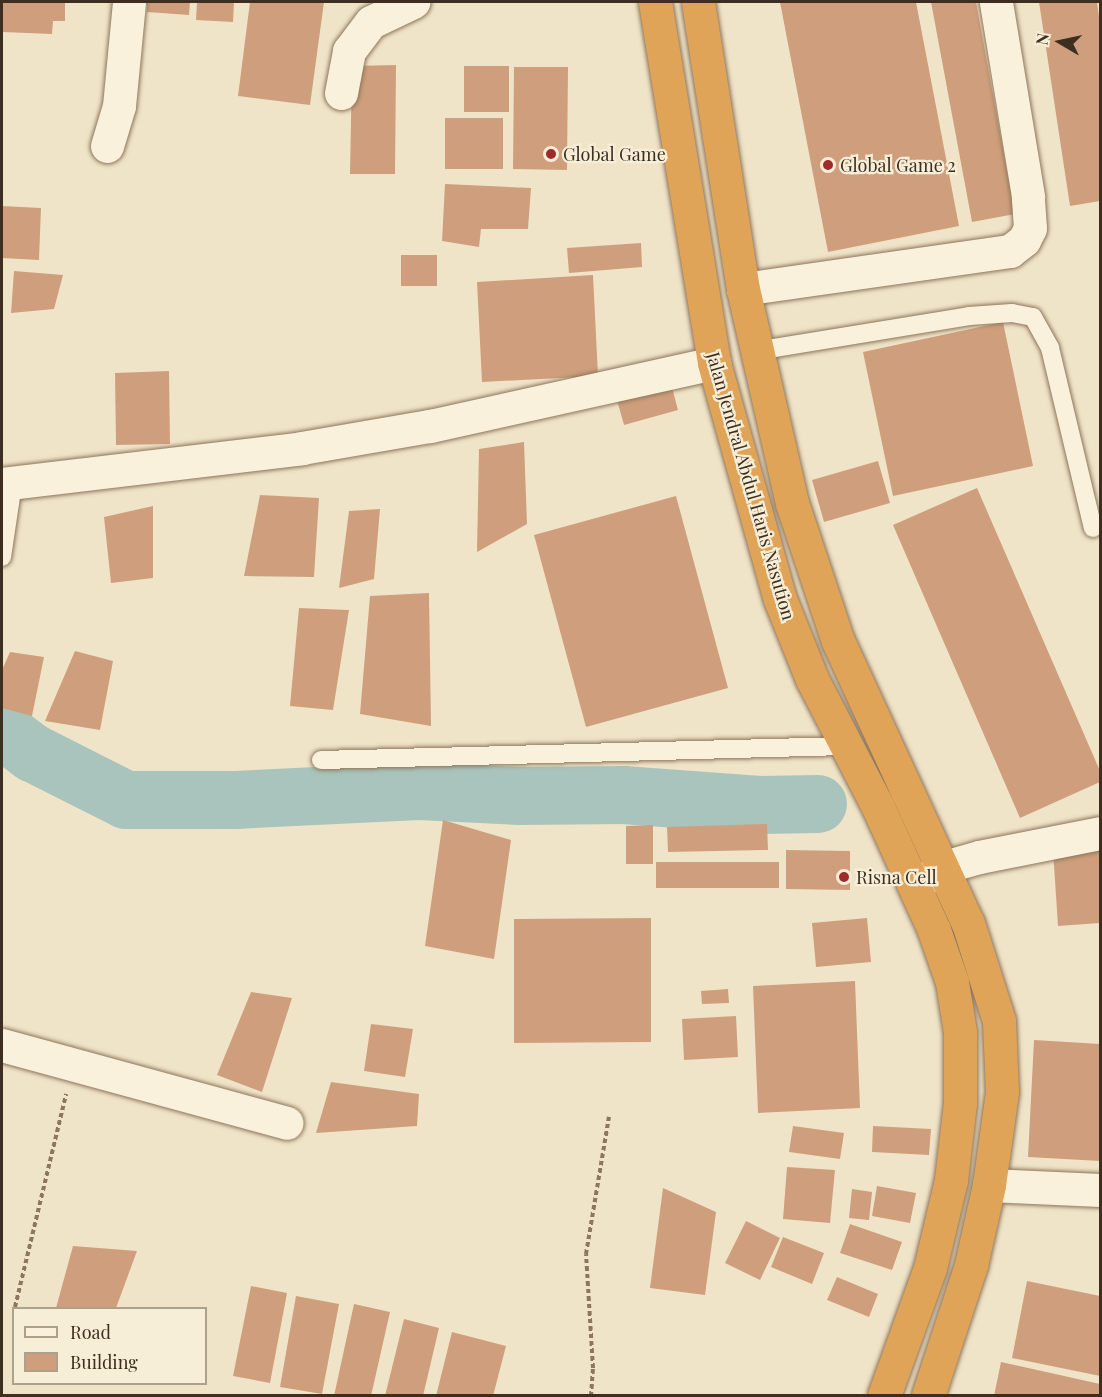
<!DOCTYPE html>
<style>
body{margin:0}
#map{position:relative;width:1102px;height:1397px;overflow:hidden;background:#f0e4c8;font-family:"Playfair Display",serif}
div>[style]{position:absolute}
.river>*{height:58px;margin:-29px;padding:0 29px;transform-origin:29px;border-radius:29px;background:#a9c4bc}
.building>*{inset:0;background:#cf9f7d}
.path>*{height:4px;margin-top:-2px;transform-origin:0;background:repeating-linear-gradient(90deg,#8d765c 0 4.5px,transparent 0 7.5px)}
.roads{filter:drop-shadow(0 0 2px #8d765c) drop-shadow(0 0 2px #8d765c)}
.lane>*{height:18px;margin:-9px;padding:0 9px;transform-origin:9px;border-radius:9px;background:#faf1dc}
.street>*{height:33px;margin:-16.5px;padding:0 16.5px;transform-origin:16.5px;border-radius:16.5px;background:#faf1dc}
.highway>*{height:33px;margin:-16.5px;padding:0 16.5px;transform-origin:16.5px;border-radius:16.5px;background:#e0a458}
.dots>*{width:16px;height:16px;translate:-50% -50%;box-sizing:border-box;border:3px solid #f7eed8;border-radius:50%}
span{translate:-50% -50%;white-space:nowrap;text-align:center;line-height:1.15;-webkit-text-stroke:4.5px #f7eed8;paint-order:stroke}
.poi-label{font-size:18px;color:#3d2e20}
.left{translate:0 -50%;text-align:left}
.street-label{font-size:18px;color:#3d2e20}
.frame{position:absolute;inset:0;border:3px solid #3d2e20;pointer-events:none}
.legend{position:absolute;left:12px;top:1307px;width:195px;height:78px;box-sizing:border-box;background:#f7eed8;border:2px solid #ada18e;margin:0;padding:8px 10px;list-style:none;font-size:18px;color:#3d2e20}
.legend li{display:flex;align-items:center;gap:12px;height:30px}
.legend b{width:30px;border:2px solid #ada18e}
.north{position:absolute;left:1030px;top:12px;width:60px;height:60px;-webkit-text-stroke:4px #f7eed8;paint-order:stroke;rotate:279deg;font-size:16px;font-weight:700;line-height:24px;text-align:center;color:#3d2e20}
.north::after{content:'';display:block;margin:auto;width:21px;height:27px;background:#3d2e20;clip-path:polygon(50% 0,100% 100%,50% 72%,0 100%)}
</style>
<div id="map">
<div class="river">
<div style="left:2px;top:730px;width:39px;rotate:37deg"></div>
<div style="left:33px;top:753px;width:104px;rotate:26.8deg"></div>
<div style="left:126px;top:800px;width:109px"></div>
<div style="left:235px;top:800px;width:184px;rotate:-2.8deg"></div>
<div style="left:419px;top:791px;width:101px;rotate:2.8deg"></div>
<div style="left:520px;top:796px;width:103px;rotate:-0.6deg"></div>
<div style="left:623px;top:795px;width:137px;rotate:4.2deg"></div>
<div style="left:760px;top:805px;width:58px;rotate:-1deg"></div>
</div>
<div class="building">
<div style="clip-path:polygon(2px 2px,65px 2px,65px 21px,53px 21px,52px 34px,2px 32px)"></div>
<div style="clip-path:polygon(147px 2px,190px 2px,189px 15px,147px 12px)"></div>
<div style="clip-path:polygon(197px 2px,234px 2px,233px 22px,196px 20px)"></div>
<div style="clip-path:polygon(250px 2px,324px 2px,310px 105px,238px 96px)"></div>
<div style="clip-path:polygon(780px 2px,916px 2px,959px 226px,828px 252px)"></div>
<div style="clip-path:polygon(931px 2px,976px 2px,1015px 214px,972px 222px)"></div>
<div style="clip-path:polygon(1039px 2px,1097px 2px,1100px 24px,1100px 201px,1070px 206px)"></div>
<div style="clip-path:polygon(396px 65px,395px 174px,350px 174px,352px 66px)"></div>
<div style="clip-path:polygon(464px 66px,509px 66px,509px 112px,464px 112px)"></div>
<div style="clip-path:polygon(514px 67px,568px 67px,567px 170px,513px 169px)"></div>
<div style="clip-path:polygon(445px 118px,503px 118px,503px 169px,445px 169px)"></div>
<div style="clip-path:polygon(445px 184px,531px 188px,528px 229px,481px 229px,479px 247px,442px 241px)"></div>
<div style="clip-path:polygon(2px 206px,41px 208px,39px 260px,2px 258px)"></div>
<div style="clip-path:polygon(641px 243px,642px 267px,569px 273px,567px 248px)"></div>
<div style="clip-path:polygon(401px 255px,437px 255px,437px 286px,401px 286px)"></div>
<div style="clip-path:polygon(14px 271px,63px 275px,54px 309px,11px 313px)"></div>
<div style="clip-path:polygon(593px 275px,598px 376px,482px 382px,477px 282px)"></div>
<div style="clip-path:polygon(1003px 322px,1033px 466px,893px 496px,863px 352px)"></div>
<div style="clip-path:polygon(169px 371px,170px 444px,116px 445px,115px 373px)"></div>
<div style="clip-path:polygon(671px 384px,678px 410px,624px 425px,617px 400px)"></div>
<div style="clip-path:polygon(524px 442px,527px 524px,477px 552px,479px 449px)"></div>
<div style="clip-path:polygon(878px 461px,890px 503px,824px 522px,812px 480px)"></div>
<div style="clip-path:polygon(977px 488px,1100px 771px,1100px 782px,1020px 818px,893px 525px)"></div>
<div style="clip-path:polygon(260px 495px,319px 498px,314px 577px,244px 576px)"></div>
<div style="clip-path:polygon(676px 496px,728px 688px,586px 727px,534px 535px)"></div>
<div style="clip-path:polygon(153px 506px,153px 578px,111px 583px,104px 517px)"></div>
<div style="clip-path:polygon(380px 509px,374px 579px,339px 588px,349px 511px)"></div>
<div style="clip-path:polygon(429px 593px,431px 726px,360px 714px,370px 596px)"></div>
<div style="clip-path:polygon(299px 608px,349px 610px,333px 710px,290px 706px)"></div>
<div style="clip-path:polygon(75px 651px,113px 661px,100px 730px,45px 721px)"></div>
<div style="clip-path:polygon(10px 652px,44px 657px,32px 716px,2px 708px,2px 670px)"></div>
<div style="clip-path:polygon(443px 820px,511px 840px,494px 959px,425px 946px)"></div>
<div style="clip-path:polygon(767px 824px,768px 850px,668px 852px,667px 827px)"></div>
<div style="clip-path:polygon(653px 825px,653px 864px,626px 864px,626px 826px)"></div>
<div style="clip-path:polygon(1100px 846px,1100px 923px,1058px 926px,1053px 850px)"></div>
<div style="clip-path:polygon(786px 850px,850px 851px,850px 890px,786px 889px)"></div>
<div style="clip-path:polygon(656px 862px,779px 862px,779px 888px,656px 888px)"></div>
<div style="clip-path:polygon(651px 918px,651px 1042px,514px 1043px,514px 919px)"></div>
<div style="clip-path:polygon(867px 918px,871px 962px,816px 967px,812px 923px)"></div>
<div style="clip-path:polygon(855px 981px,860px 1108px,758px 1113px,753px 986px)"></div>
<div style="clip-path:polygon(728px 989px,729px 1003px,702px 1004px,701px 991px)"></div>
<div style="clip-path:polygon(251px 992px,292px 998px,262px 1092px,217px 1075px)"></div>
<div style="clip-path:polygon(736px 1016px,738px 1057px,684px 1060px,682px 1019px)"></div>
<div style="clip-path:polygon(371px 1024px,413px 1029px,405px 1077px,364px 1071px)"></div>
<div style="clip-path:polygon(1034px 1040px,1100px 1044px,1100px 1161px,1028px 1157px)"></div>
<div style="clip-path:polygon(331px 1082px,419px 1094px,417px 1126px,316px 1133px)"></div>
<div style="clip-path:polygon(793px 1126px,844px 1133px,840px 1159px,789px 1152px)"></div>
<div style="clip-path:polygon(873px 1126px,931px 1129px,929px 1155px,872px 1152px)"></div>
<div style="clip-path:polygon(787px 1167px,835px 1170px,830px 1223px,783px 1219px)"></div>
<div style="clip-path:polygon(877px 1186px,916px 1193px,910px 1223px,872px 1216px)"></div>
<div style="clip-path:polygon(663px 1188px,716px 1212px,705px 1295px,650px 1288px)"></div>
<div style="clip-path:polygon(852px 1189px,872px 1192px,869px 1220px,849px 1218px)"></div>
<div style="clip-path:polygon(746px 1221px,780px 1238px,760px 1280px,725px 1263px)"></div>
<div style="clip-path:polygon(850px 1224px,902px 1242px,892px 1270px,840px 1253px)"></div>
<div style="clip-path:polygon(783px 1237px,824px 1253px,812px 1284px,771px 1267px)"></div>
<div style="clip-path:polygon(73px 1246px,137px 1251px,116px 1308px,56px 1308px)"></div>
<div style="clip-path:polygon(837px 1277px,878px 1294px,869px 1317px,827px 1300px)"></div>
<div style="clip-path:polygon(1027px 1281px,1100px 1296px,1100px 1376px,1012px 1358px)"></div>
<div style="clip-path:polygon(251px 1286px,287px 1293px,270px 1383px,233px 1376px)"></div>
<div style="clip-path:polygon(296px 1296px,339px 1304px,322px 1394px,280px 1387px)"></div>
<div style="clip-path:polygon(354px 1304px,390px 1312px,371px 1396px,334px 1396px)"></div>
<div style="clip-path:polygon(404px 1319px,439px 1328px,423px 1396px,385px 1396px)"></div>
<div style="clip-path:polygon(452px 1332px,506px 1346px,493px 1396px,436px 1396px)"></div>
<div style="clip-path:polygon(1001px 1362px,1100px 1384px,1100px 1396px,994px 1396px)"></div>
</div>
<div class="path">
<div style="left:15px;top:1307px;width:219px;rotate:-76.5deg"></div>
<div style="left:591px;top:1396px;width:28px;rotate:-86deg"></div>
<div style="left:593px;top:1368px;width:114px;rotate:-93.5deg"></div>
<div style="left:586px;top:1254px;width:139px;rotate:-80.5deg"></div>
</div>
<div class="roads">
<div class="lane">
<div style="left:756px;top:351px;width:216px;rotate:-9.3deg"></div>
<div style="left:969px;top:316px;width:43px;rotate:-4deg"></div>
<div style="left:1012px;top:313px;width:21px;rotate:11deg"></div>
<div style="left:1033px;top:317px;width:35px;rotate:61deg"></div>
<div style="left:1050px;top:348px;width:185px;rotate:76.6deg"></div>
<div style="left:2px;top:557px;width:75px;rotate:-81.5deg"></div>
<div style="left:321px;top:760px;width:524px;rotate:-1.53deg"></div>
</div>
<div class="street">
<div style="left:341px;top:93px;width:43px;rotate:-79.2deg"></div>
<div style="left:349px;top:51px;width:36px;rotate:-53deg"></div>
<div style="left:371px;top:22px;width:47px;rotate:-25.5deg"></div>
<div style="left:107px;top:146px;width:42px;rotate:-73.3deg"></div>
<div style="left:119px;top:106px;width:104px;rotate:-84.5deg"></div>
<div style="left:743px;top:289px;width:270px;rotate:-8.1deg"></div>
<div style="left:1010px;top:251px;width:18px;rotate:-38deg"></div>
<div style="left:1024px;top:240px;width:13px;rotate:-63deg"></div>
<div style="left:1030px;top:228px;width:32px;rotate:-94deg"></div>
<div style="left:1028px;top:196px;width:197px;rotate:-99.4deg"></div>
<div style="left:2px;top:484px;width:302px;rotate:-6.8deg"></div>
<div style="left:302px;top:448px;width:130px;rotate:-9.8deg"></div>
<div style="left:430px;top:426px;width:291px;rotate:-12.5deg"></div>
<div style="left:918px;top:883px;width:31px;rotate:-32deg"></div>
<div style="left:944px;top:867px;width:36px;rotate:-16deg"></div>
<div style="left:979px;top:857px;width:123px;rotate:-11.2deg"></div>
<div style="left:2px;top:1045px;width:295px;rotate:15.3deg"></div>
<div style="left:989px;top:1185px;width:111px;rotate:2.6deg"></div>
</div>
<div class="highway">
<div style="left:655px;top:2px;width:366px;rotate:80.7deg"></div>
<div style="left:714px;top:363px;width:245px;rotate:74.4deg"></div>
<div style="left:780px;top:599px;width:86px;rotate:68.2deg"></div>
<div style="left:812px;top:679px;width:144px;rotate:62.7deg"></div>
<div style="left:878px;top:807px;width:135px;rotate:65.5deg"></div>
<div style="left:934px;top:930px;width:55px;rotate:70.9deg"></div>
<div style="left:952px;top:982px;width:51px;rotate:80.9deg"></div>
<div style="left:960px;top:1032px;width:71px;rotate:90deg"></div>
<div style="left:960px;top:1103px;width:78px;rotate:96.7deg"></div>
<div style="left:951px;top:1180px;width:90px;rotate:103.4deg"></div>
<div style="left:930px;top:1268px;width:136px;rotate:109.8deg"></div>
<div style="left:698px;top:2px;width:291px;rotate:81.1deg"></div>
<div style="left:743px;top:289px;width:220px;rotate:77.1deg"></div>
<div style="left:792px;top:503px;width:145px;rotate:71.6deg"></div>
<div style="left:838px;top:641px;width:311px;rotate:65.3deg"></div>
<div style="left:968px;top:923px;width:103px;rotate:72.4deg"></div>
<div style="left:999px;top:1021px;width:71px;rotate:87.6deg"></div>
<div style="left:1002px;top:1092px;width:94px;rotate:98deg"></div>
<div style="left:989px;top:1185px;width:82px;rotate:102.7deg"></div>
<div style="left:971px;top:1265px;width:138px;rotate:108.2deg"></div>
</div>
</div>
<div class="dots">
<div style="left:551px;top:154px;background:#9e2a2b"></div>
<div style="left:828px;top:165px;background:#9e2a2b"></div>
<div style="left:844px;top:877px;background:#9e2a2b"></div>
</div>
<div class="poi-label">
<span class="left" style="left:563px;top:154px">Global Game</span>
<span class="left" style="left:840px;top:165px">Global Game 2</span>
<span class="left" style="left:856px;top:877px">Risna Cell</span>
</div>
<div class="street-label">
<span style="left:751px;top:486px;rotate:74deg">Jalan Jendral Abdul Haris Nasution</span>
</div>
<div class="frame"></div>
<ul class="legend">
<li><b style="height:8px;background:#faf1dc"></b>Road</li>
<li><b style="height:16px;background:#cf9f7d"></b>Building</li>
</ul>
<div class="north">N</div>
</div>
